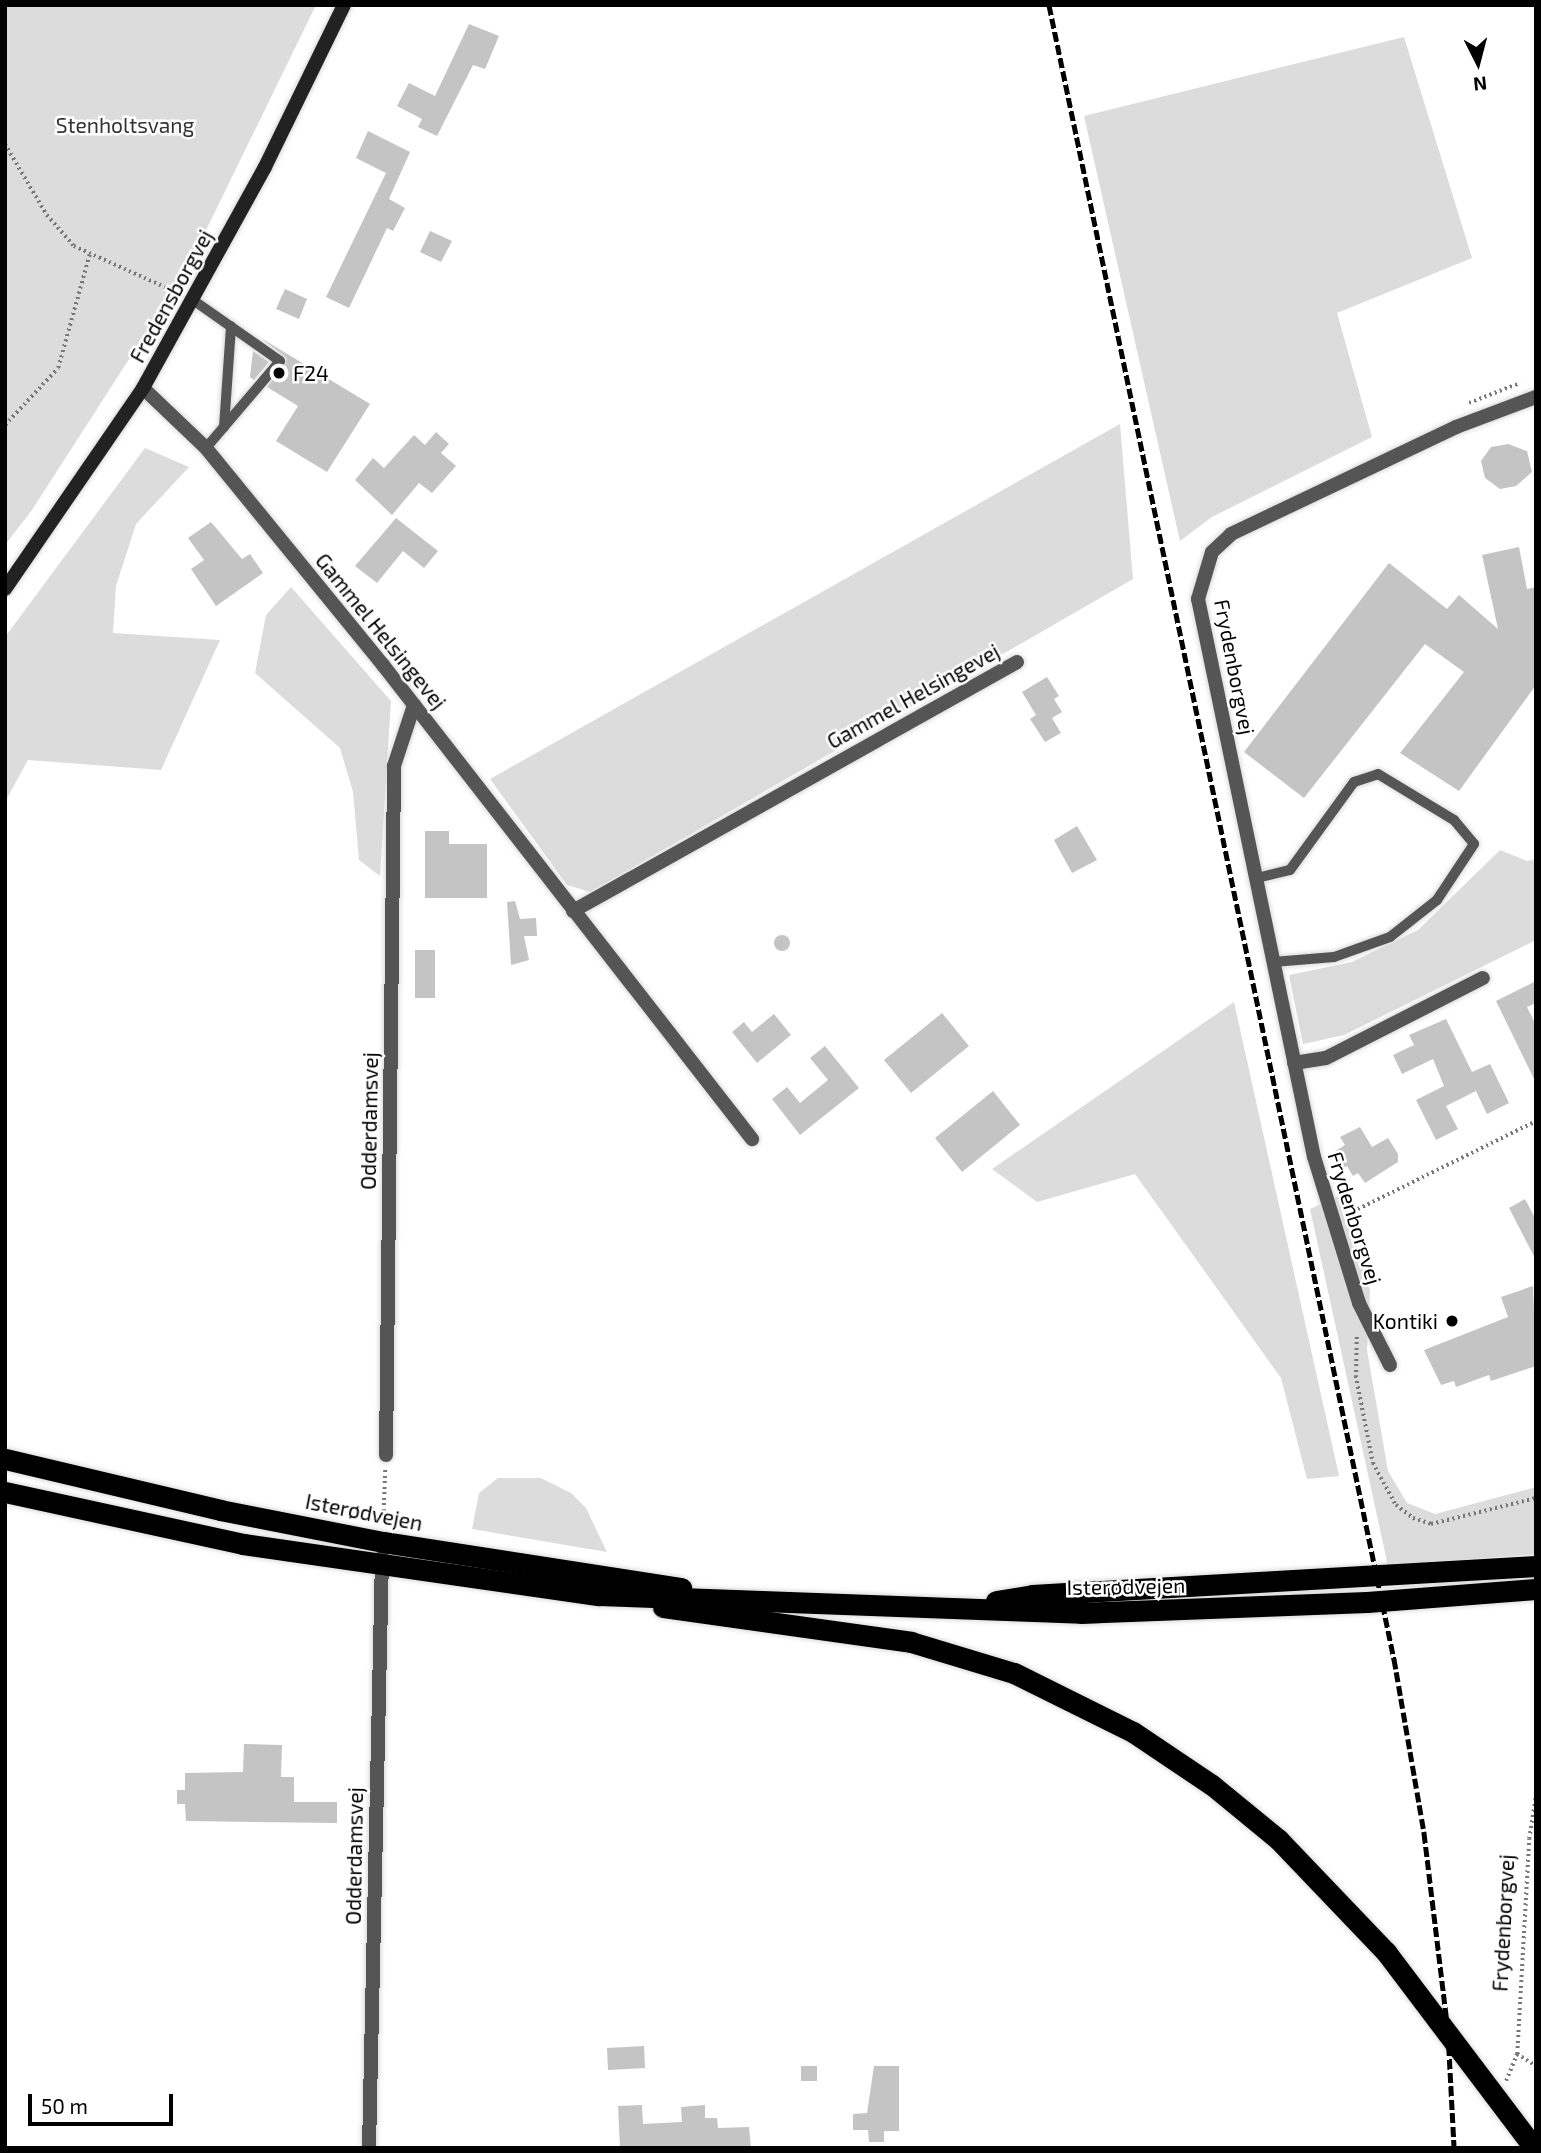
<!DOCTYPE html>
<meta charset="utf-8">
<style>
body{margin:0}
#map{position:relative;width:1541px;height:2153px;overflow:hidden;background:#fff;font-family:"Exo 2",sans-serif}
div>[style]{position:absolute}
.green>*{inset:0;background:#dcdcdc}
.building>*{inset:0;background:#c4c4c4}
.round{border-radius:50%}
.path>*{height:3.5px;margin-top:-1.75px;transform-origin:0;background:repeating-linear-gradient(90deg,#777 0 2px,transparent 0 5.5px)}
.roads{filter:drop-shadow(0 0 2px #dbdbdb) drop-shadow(0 0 2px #dbdbdb)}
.lane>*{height:10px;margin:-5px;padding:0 5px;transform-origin:5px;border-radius:5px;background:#555}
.street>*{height:14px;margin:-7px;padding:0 7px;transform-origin:7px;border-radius:7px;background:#555}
.secondary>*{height:14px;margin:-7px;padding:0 7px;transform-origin:7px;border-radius:7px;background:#222}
.highway>*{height:21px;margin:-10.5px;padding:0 10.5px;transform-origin:10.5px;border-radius:10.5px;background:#000}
.rail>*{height:5px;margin-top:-2.5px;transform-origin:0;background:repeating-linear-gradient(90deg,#000 0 10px,transparent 0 13.5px)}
.dots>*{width:19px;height:19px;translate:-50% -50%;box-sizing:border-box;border:4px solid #fff;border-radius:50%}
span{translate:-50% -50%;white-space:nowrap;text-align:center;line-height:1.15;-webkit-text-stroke:5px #fff;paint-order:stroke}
.park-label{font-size:21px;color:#333}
.street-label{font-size:21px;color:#000}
.poi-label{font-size:21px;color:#000}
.left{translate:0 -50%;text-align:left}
.right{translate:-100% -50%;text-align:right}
.frame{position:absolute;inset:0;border:7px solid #000;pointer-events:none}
.north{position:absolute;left:1443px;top:28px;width:70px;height:70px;-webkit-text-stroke:5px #fff;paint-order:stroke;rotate:174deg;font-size:19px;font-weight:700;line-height:28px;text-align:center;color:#000}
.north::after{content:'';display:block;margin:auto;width:24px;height:32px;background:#000;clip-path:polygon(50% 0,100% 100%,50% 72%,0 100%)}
.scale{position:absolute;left:28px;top:2094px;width:145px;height:32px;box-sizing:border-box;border:4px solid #000;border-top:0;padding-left:9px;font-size:21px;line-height:24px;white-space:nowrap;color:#000;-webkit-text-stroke:5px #fff;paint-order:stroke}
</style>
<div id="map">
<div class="green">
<div style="clip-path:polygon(5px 5px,316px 5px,187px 269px,32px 510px,5px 545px)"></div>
<div style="clip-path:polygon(1404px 37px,1472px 258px,1337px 313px,1372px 437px,1212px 517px,1180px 541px,1084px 116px)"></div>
<div style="clip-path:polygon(1120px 424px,1133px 579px,590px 892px,567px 885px,490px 779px)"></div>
<div style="clip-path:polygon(145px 448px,189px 467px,136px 524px,116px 586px,113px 633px,220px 640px,161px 770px,28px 760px,5px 802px,5px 637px)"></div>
<div style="clip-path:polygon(291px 587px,391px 701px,380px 876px,359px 860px,353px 792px,340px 748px,255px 673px,266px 615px)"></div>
<div style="clip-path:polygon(1500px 850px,1527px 861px,1536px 859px,1536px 940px,1344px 1035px,1303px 1044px,1289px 975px,1352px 962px,1418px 930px)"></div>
<div style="clip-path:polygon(1234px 1002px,1339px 1476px,1307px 1479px,1281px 1378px,1135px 1174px,1037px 1202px,992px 1169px)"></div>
<div style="clip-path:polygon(1343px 1194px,1370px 1291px,1367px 1350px,1388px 1471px,1407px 1503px,1435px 1514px,1536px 1487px,1536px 1554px,1388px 1566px,1310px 1209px)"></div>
<div style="clip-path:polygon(498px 1478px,541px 1478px,571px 1493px,586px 1508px,607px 1552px,472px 1529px,479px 1493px)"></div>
</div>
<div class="building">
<div style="clip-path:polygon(469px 24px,499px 36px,485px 69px,473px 65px,437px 136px,418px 127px,422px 119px,397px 106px,409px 83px,435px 96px)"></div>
<div style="clip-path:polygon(368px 131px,410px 152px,389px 199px,405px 208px,393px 231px,387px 228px,349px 308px,326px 297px,386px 173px,356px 158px)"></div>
<div style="clip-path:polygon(430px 231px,452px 241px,441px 262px,420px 252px)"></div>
<div style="clip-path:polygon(285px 289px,307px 299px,299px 319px,276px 309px)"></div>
<div style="clip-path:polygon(261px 338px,370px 404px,327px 472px,276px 441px,298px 406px,267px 387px,287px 359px)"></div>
<div style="clip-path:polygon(253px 351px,269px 362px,254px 380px,250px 377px)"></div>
<div style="clip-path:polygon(436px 432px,449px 444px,441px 453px,456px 466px,432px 493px,419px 483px,392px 515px,355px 480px,373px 458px,384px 468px,414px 435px,425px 445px)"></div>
<div style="clip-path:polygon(1508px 444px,1527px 451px,1532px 472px,1516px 486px,1500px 489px,1485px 478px,1481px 461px,1491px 447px)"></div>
<div style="clip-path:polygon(396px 518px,438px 551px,424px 568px,403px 551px,377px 583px,355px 566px)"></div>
<div style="clip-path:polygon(211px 522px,242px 559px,250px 554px,263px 573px,216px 606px,191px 569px,204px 560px,188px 538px)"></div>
<div style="clip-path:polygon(1519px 547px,1527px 589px,1536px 587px,1536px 685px,1459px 791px,1400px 753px,1464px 672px,1425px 644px,1304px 798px,1244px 752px,1389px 563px,1447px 609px,1459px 595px,1498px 629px,1482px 555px)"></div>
<div style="clip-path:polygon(1047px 677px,1059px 696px,1054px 699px,1062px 712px,1052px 718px,1061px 733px,1045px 742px,1030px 719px,1036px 715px,1022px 692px)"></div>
<div style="clip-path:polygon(1077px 826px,1097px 860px,1072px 873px,1054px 840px)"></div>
<div style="clip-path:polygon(425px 831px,449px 831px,449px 844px,487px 844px,487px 898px,425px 898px)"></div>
<div style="clip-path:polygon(515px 901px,520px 919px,536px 918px,537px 936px,524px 936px,529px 960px,511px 965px,507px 902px)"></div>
<div class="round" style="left:774px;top:935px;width:16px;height:16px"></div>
<div style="clip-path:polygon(415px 950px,435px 950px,435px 998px,415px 998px)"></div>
<div style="clip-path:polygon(1536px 981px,1536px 1003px,1527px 1007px,1536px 1025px,1536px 1083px,1496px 1001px)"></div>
<div style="clip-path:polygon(942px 1013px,969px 1046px,911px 1093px,884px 1060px)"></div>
<div style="clip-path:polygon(774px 1014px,791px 1035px,757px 1063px,732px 1032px,744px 1022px,752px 1032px)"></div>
<div style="clip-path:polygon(1446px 1019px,1472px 1072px,1490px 1064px,1509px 1103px,1487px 1114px,1476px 1091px,1446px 1106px,1458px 1129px,1436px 1140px,1416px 1100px,1444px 1086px,1433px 1059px,1402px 1074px,1393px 1055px,1414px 1045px,1409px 1035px)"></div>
<div style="clip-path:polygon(825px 1046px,859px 1088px,800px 1135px,772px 1099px,787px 1087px,800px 1103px,828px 1080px,810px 1058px)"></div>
<div style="clip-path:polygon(993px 1091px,1020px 1125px,962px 1172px,935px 1138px)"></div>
<div style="clip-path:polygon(1360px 1127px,1372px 1147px,1388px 1138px,1398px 1154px,1398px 1162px,1365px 1183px,1358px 1173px,1353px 1176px,1347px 1166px,1344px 1168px,1334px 1152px,1345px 1145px,1340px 1137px)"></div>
<div style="clip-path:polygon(1525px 1199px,1536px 1220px,1536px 1260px,1509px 1208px)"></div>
<div style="clip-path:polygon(1533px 1286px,1536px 1366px,1491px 1381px,1489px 1375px,1456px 1387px,1454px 1381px,1441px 1385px,1424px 1350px,1508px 1317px,1501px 1297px)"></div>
<div style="clip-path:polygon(244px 1744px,282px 1745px,281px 1777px,294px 1777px,294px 1802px,337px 1802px,337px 1823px,186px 1821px,185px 1804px,177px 1804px,177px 1790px,185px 1790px,185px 1773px,243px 1772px)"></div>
<div style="clip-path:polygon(644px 2046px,645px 2068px,608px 2070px,607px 2048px)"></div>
<div style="clip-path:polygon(801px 2066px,817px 2066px,817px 2081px,801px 2081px)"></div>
<div style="clip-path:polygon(874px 2066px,899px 2066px,899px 2131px,884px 2131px,884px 2142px,869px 2142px,868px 2130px,853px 2130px,853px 2114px,867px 2113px)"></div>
<div style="clip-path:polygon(642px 2105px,643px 2124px,682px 2122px,681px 2107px,705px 2105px,705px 2118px,717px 2118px,718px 2128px,749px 2127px,751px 2148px,620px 2148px,618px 2106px)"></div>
</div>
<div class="path">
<div style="left:5px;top:144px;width:82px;rotate:59.4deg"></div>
<div style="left:47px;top:215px;width:41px;rotate:48.9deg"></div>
<div style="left:74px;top:246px;width:112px;rotate:24.3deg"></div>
<div style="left:1469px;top:403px;width:55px;rotate:-21.4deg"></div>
<div style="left:5px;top:425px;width:78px;rotate:-47.1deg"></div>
<div style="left:58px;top:368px;width:119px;rotate:-74.5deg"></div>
<div style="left:1348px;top:1214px;width:210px;rotate:-26.3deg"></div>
<div style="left:1357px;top:1337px;width:39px;rotate:91deg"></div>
<div style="left:1356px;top:1376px;width:89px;rotate:78.9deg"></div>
<div style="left:1373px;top:1463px;width:48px;rotate:61.3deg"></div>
<div style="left:1396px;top:1505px;width:21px;rotate:37deg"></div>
<div style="left:1413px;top:1518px;width:19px;rotate:18deg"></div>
<div style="left:1431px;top:1524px;width:108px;rotate:-13.9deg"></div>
<div style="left:383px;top:1522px;width:52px;rotate:-87.8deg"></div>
<div style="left:1517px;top:2054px;width:22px;rotate:32deg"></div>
<div style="left:1506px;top:2081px;width:29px;rotate:-68deg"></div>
<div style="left:1517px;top:2054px;width:215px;rotate:-86.8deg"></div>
<div style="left:1529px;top:1839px;width:46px;rotate:-81.2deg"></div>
</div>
<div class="roads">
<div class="lane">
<div style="left:193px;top:300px;width:106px;rotate:35deg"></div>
<div style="left:280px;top:361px;width:114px;rotate:130.4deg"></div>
<div style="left:224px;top:427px;width:101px;rotate:-86deg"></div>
<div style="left:1257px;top:878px;width:34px;rotate:-14deg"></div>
<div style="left:1290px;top:870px;width:109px;rotate:-54deg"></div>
<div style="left:1354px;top:782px;width:25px;rotate:-18deg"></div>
<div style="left:1378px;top:774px;width:89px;rotate:31.2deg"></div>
<div style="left:1454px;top:820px;width:31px;rotate:50deg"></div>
<div style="left:1474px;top:844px;width:67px;rotate:123.5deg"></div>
<div style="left:1437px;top:900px;width:60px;rotate:141.8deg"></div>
<div style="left:1390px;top:937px;width:59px;rotate:160.3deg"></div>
<div style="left:1334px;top:957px;width:61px;rotate:175.3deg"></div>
</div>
<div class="street">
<div style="left:143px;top:388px;width:87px;rotate:43.6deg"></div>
<div style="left:206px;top:448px;width:280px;rotate:50.8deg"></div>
<div style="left:383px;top:665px;width:601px;rotate:52.1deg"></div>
<div style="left:573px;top:911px;width:509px;rotate:-29.28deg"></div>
<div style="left:1294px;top:1063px;width:32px;rotate:-9deg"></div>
<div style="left:1326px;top:1058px;width:176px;rotate:-27deg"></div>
<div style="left:1390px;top:1365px;width:69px;rotate:-116.6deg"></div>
<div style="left:1359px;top:1303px;width:153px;rotate:-107.1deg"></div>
<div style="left:1314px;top:1157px;width:570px;rotate:-101.74deg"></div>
<div style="left:1198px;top:599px;width:49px;rotate:-73.4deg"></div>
<div style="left:1212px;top:552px;width:26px;rotate:-43deg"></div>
<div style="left:1231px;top:534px;width:249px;rotate:-25.4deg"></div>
<div style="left:1456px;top:427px;width:85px;rotate:-20.6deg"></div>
<div style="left:386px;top:1455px;width:689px;rotate:-89.33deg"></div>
<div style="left:394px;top:766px;width:64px;rotate:-71.8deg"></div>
<div style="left:369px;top:2148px;width:591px;rotate:-88.74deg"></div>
</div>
<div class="secondary">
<div style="left:5px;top:589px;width:244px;rotate:-55.5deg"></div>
<div style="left:143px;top:388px;width:252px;rotate:-61.1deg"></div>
<div style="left:265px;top:167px;width:180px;rotate:-64deg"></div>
</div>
<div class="highway">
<div style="left:5px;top:1459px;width:221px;rotate:13.3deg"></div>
<div style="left:220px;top:1510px;width:166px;rotate:11.1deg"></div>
<div style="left:383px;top:1542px;width:302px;rotate:8.8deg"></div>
<div style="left:5px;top:1492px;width:244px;rotate:12.3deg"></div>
<div style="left:243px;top:1544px;width:360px;rotate:8.2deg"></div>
<div style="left:599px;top:1595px;width:482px;rotate:2.1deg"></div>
<div style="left:1081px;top:1613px;width:286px;rotate:-2.2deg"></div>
<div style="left:1367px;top:1602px;width:169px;rotate:-4.4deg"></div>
<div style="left:996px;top:1601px;width:36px;rotate:-9deg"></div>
<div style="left:1032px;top:1595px;width:505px;rotate:-3.29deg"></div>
<div style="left:663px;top:1607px;width:250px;rotate:8deg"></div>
<div style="left:911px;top:1642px;width:108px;rotate:16.8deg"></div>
<div style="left:1014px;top:1673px;width:133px;rotate:26.4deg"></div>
<div style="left:1133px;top:1732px;width:95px;rotate:33.9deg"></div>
<div style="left:1212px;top:1785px;width:87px;rotate:39.4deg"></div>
<div style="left:1279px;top:1840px;width:155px;rotate:46.3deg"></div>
<div style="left:1386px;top:1952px;width:246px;rotate:52.9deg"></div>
</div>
</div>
<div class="rail">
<div style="left:1049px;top:5px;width:1690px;rotate:78.22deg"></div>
<div style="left:1394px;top:1659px;width:177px;rotate:80.2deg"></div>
<div style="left:1424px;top:1833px;width:200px;rotate:83.1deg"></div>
<div style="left:1448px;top:2032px;width:116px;rotate:87deg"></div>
</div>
<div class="dots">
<div style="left:279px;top:373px;background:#000"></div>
<div style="left:1452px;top:1321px;background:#000"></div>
</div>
<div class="park-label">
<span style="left:125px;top:125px">Stenholtsvang</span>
</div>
<div class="street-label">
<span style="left:171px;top:296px;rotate:-61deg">Fredensborgvej</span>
<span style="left:381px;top:631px;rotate:51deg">Gammel Helsingevej</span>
<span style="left:1235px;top:667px;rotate:79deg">Frydenborgvej</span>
<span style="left:913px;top:696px;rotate:-29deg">Gammel Helsingevej</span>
<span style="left:369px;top:1121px;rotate:-89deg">Odderdamsvej</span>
<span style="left:1355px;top:1218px;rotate:73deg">Frydenborgvej</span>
<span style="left:364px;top:1512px;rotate:11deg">Isterødvejen</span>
<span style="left:1126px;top:1586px;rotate:-1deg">Isterødvejen</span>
<span style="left:354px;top:1856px;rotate:-89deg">Odderdamsvej</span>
<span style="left:1503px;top:1923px;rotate:-87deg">Frydenborgvej</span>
</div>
<div class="poi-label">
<span class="left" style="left:293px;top:373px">F24</span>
<span class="right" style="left:1438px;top:1321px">Kontiki</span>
</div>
<div class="frame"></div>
<div class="north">N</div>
<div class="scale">50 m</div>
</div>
